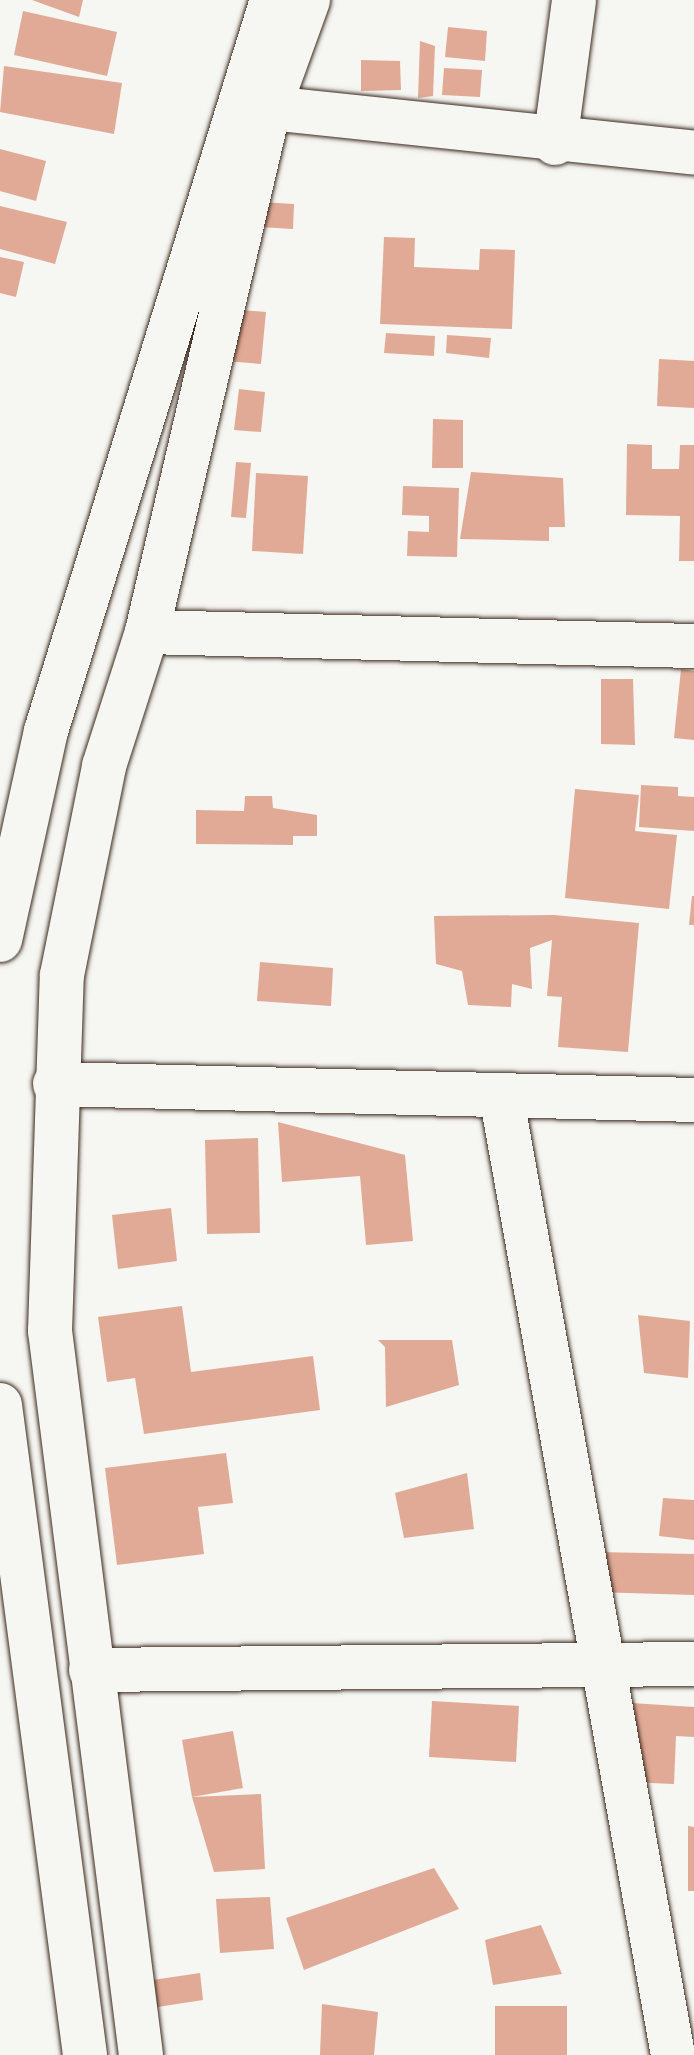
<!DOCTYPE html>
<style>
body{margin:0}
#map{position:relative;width:694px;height:2055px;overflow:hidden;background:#f6f6f2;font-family:"Architects Daughter",sans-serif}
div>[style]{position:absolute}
.building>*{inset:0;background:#e1aa97}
.roads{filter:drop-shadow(0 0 2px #3b2a1e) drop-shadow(0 0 2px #3b2a1e)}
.minor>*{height:44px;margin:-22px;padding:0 22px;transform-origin:22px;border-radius:22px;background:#f6f6f2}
.tertiary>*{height:44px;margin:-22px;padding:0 22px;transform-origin:22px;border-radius:22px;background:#f6f6f2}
span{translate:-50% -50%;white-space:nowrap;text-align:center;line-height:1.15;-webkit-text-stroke:6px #f6f6f2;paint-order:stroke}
</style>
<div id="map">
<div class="building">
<div style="clip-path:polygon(32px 0,83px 0,79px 17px)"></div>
<div style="clip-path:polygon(23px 11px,117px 32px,107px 76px,14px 55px)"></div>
<div style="clip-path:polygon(448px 27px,487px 31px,485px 61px,445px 57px)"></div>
<div style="clip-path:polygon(420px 41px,435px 46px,433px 96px,418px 98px)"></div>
<div style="clip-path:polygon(361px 60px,400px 61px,401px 90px,361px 91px)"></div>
<div style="clip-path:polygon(4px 66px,122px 83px,114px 134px,0 112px)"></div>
<div style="clip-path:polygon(444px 68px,482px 70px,480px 97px,442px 95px)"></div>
<div style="clip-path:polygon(0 149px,46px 161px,36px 201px,0 191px)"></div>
<div style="clip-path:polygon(261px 202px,294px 204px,293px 229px,260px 227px)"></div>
<div style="clip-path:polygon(0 206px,67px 222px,55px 264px,0 249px)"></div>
<div style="clip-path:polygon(384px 237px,415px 238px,414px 267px,479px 270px,480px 249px,515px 250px,512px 329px,380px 324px)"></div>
<div style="clip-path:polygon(0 257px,24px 262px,16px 297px,0 293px)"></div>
<div style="clip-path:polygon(230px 309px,266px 312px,261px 364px,226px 361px)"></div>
<div style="clip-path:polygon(386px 333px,435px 336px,434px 356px,384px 353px)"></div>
<div style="clip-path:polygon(447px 335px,491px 338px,489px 358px,446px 353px)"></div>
<div style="clip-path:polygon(659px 359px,694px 361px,694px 408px,657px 406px)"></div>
<div style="clip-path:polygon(239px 389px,265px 392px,261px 432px,234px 430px)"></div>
<div style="clip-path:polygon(433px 419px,463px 420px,463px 468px,432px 468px)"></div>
<div style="clip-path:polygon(627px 444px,652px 445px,652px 469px,679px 469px,680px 445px,694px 445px,694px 561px,679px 561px,680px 516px,626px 515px)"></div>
<div style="clip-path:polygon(236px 462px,251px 463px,246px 518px,231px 517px)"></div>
<div style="clip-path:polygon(471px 472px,563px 478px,565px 527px,549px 527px,549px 541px,460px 539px)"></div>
<div style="clip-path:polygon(256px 473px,308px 476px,303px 554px,252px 551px)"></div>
<div style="clip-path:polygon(403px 486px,459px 488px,457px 557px,407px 556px,408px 531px,429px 532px,429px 516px,402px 515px)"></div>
<div style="clip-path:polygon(681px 669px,694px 671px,694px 740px,674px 738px)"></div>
<div style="clip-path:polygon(601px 679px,633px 679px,635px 745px,601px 744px)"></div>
<div style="clip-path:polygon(641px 785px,678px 787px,678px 796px,694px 797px,694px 831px,639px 827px)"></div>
<div style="clip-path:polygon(575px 789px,639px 795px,635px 831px,677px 835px,669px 909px,565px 898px)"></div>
<div style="clip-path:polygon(245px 796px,272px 796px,273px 808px,317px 815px,317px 836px,293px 836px,293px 845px,196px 844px,196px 810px,244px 811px)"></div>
<div style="clip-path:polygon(692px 896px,694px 896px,694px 925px,689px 925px)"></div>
<div style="clip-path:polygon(554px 915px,639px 923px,628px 1052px,558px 1047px,562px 997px,547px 996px,552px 940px,530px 948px,532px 989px,512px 984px,511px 1007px,468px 1005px,462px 971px,436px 964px,434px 916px)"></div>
<div style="clip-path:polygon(260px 962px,333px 968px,331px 1006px,257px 1001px)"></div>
<div style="clip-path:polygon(278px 1122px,405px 1155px,413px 1241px,366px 1245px,360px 1176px,282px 1182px)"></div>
<div style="clip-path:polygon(258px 1138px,260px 1233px,207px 1234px,205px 1140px)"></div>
<div style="clip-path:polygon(171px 1208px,177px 1261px,118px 1269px,112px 1215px)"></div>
<div style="clip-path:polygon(182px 1306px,191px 1372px,313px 1356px,320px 1410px,144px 1434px,135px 1378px,107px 1382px,98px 1317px)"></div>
<div style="clip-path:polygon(638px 1315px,690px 1321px,688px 1378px,644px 1373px)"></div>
<div style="clip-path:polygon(378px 1340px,452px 1340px,459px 1385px,386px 1407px,385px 1347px)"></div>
<div style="clip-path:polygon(226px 1453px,233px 1503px,198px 1507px,204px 1554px,117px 1565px,105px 1468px)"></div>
<div style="clip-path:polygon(467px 1473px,474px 1529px,404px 1538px,395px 1493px)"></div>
<div style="clip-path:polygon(663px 1498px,694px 1500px,694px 1540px,659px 1536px)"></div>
<div style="clip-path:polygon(596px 1552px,694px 1554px,694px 1595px,594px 1592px)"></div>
<div style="clip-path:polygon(432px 1701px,519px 1706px,516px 1762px,429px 1757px)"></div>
<div style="clip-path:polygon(631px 1703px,694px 1707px,694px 1737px,676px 1736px,674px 1784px,627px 1782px)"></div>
<div style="clip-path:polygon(233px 1731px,243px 1788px,192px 1797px,182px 1740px)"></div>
<div style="clip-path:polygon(261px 1794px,265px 1869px,214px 1872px,192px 1797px)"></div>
<div style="clip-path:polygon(688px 1826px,694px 1827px,694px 1891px,688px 1891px)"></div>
<div style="clip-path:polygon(434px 1868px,459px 1909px,304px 1970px,286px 1918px)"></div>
<div style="clip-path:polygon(270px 1897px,274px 1949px,220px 1953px,216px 1899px)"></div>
<div style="clip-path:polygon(541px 1925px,562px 1974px,493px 1985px,485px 1940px)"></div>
<div style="clip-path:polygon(200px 1973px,203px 2000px,151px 2008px,146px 1981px)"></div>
<div style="clip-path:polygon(322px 2004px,378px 2012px,374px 2055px,320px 2055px)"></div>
<div style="clip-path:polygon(495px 2006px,567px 2006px,567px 2055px,495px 2055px)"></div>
</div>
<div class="roads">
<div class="minor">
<div style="left:269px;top:108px;width:427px;rotate:6deg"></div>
<div style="left:555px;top:143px;width:144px;rotate:-82.4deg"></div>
<div style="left:147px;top:632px;width:547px;rotate:1.47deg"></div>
<div style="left:55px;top:1084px;width:639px;rotate:1.43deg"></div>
<div style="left:502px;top:1100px;width:970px;rotate:79.85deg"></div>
<div style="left:91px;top:1670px;width:603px;rotate:-0.57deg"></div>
</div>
<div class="tertiary">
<div style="left:0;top:940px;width:214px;rotate:-77.6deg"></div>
<div style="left:46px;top:731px;width:765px;rotate:-72.82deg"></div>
<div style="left:0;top:1405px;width:656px;rotate:82.55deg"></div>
<div style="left:141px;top:2055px;width:730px;rotate:-97.16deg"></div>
<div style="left:50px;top:1331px;width:356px;rotate:-88.1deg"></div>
<div style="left:62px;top:975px;width:213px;rotate:-78.6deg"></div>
<div style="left:104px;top:766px;width:141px;rotate:-72.2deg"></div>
<div style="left:147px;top:632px;width:538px;rotate:-76.89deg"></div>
<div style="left:269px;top:108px;width:115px;rotate:-70.1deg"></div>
</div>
</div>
</div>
